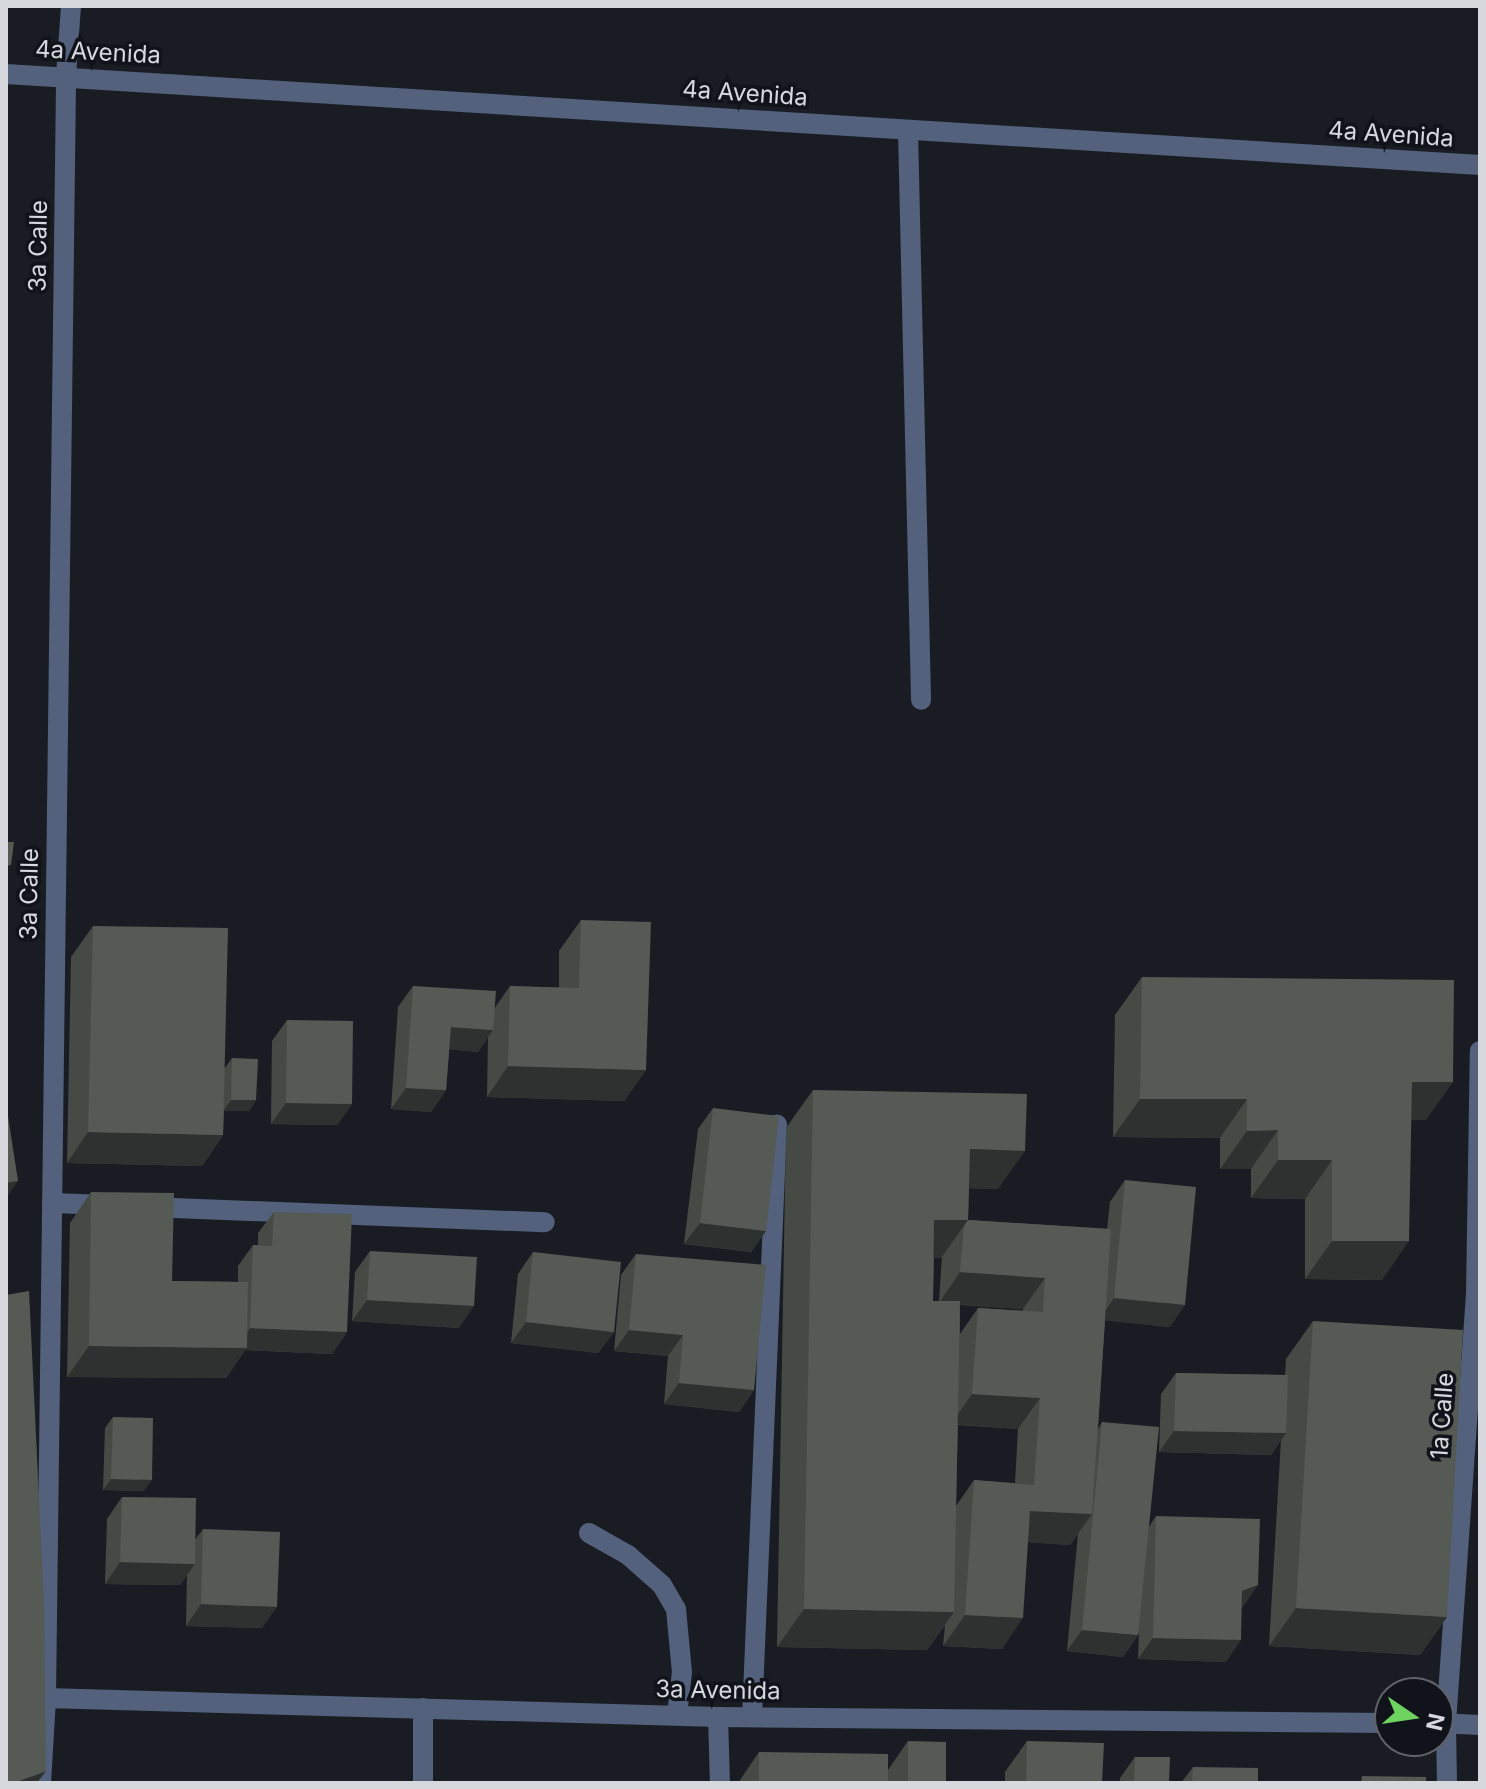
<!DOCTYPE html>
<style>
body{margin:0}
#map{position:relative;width:1486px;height:1789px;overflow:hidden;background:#191d23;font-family:Inter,sans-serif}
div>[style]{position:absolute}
.minor>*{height:20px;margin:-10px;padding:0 10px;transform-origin:10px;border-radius:10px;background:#53617c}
.wall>*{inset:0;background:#454b44}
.shaded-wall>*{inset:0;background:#2d3230}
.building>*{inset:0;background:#555a55}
span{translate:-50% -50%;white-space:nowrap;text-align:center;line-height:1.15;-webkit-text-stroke:7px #10141a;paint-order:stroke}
.street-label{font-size:24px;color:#d6d8dd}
.frame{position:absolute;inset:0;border:8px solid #d6d8dd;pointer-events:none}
.north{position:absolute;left:1374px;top:1677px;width:80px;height:80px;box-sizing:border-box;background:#10141a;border:2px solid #5f6268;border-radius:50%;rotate:103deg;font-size:22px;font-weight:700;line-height:32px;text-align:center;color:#d6d8dd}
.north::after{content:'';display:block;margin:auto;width:28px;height:36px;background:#6fd360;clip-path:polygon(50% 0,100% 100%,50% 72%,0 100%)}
</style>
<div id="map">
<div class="minor">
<div style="left:6px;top:74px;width:1477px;rotate:3.53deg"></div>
<div style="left:908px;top:130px;width:570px;rotate:88.69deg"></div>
<div style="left:52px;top:1203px;width:56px;rotate:2deg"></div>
<div style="left:148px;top:1207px;width:397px;rotate:2.2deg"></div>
<div style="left:589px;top:1533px;width:45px;rotate:29.4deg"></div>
<div style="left:628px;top:1555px;width:45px;rotate:41.4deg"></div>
<div style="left:662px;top:1585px;width:28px;rotate:60deg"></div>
<div style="left:676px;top:1609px;width:63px;rotate:84.6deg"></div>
<div style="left:682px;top:1672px;width:43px;rotate:96.6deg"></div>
<div style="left:46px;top:1698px;width:672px;rotate:1.62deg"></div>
<div style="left:718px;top:1717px;width:672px;rotate:0.51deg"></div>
<div style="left:718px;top:1717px;width:66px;rotate:88.3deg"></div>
<div style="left:752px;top:1717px;width:593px;rotate:-87.58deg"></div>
<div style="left:1438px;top:1723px;width:42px;rotate:2.7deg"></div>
<div style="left:41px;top:1783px;width:85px;rotate:-86.6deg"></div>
<div style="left:46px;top:1698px;width:1622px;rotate:-89.29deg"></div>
<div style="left:66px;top:76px;width:70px;rotate:-85.9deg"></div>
<div style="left:423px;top:1783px;width:75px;rotate:-90deg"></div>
<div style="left:1447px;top:1783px;width:60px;rotate:-91deg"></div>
<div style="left:1446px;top:1723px;width:430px;rotate:-86deg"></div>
<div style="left:1476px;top:1294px;width:243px;rotate:-89.1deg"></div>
</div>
<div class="wall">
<div style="clip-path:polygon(581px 920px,646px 1070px,624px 1101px,487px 1097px,488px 1037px,478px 1052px,449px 1049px,446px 1090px,431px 1112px,391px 1109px,398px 1007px,413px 986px,494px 1009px,510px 986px,559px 988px,559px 951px)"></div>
<div style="clip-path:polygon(93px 926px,225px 1068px,232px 1058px,256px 1100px,249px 1111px,224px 1111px,223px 1135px,202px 1166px,67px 1163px,71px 957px)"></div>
<div style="clip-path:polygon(1142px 977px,1426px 1120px,1411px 1120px,1382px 1280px,1305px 1279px,1305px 1199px,1251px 1198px,1251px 1169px,1220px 1169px,1220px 1138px,1113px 1137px,1115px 1015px)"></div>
<div style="clip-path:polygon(287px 1020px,352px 1104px,337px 1125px,271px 1124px,272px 1041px)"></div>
<div style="clip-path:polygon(evenodd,813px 1090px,998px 1189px,969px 1188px,968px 1220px,1107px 1229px,1110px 1202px,1125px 1180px,1170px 1327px,1105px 1320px,1098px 1429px,1102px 1422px,1149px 1527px,1156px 1516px,1243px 1607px,1242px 1607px,1226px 1662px,1138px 1659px,1139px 1632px,1138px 1635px,1123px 1657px,1067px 1651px,1078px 1534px,1070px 1545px,1028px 1542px,1002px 1649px,943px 1646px,945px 1625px,927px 1650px,777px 1647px,786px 1128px,813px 1090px,942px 1256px,939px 1301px,933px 1301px,934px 1258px,941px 1258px,942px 1256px,813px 1090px,960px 1305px,1023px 1309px,1023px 1311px,978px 1308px,960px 1334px,960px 1305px,813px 1090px,958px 1425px,1018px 1429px,1015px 1483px,974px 1480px,956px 1506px,958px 1425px)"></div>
<div style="clip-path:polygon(713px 1108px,766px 1231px,751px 1252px,684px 1244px,698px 1129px)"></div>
<div style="clip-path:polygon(91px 1192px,172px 1281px,238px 1282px,238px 1266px,253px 1245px,258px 1245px,258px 1233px,274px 1212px,347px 1332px,332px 1354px,245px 1350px,226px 1378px,67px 1377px,70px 1223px)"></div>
<div style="clip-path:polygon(370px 1251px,459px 1328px,352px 1321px,355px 1272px)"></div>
<div style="clip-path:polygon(533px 1252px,614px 1332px,598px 1353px,511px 1343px,518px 1274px)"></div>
<div style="clip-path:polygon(636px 1254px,754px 1390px,739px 1412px,664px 1404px,668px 1356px,614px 1351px,621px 1275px)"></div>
<div style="clip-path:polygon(1313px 1321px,1447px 1617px,1420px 1655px,1269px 1646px,1281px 1440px,1271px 1455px,1159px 1452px,1161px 1394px,1176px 1373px,1285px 1375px,1286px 1359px)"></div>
<div style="clip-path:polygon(113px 1417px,144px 1491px,103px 1490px,105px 1428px)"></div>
<div style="clip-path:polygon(122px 1497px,195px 1540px,203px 1529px,262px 1628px,186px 1626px,187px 1575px,180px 1585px,105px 1584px,107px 1519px)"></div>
<div style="clip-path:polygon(908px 1741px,946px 1783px,738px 1783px,759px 1752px,888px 1770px)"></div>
<div style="clip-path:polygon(1027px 1741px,1102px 1783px,1005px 1783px,1005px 1772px)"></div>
<div style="clip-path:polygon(1135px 1757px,1169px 1783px,1120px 1783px,1120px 1778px)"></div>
<div style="clip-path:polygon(1193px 1767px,1258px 1783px,1181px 1783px)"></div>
</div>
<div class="shaded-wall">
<div style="clip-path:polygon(451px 1027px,493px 1030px,478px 1052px,436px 1048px)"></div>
<div style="clip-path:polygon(508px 1066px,646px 1070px,624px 1101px,487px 1097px)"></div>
<div style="clip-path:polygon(1412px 1082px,1453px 1082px,1426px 1120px,1385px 1120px)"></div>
<div style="clip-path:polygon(406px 1088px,446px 1090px,431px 1112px,391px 1109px)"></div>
<div style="clip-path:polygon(1140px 1099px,1247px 1099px,1220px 1138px,1113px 1137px)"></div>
<div style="clip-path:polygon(231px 1100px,256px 1100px,249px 1111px,223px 1111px)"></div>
<div style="clip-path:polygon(286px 1103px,352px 1104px,337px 1125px,271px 1124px)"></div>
<div style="clip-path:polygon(1278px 1130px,1251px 1169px,1220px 1169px,1247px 1131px)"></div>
<div style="clip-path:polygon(88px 1132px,223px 1135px,202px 1166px,67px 1163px)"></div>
<div style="clip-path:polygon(970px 1149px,1025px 1151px,998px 1189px,943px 1188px)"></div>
<div style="clip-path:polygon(1278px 1160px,1332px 1160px,1305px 1199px,1251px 1198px)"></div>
<div style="clip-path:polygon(18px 1181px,6px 1198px,6px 1183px)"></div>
<div style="clip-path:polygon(934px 1220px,968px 1220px,941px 1258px,908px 1258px)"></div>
<div style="clip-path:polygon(700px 1223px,766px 1231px,751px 1252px,684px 1244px)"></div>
<div style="clip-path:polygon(1332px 1241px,1409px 1241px,1382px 1280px,1305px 1279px)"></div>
<div style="clip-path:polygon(960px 1272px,1045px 1278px,1023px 1309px,939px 1303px)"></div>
<div style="clip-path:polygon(1114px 1298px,1185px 1305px,1170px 1327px,1099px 1320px)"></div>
<div style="clip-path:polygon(367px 1300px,474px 1306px,459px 1328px,352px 1321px)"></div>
<div style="clip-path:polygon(526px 1322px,614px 1332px,598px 1353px,511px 1343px)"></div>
<div style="clip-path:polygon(250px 1328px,347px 1332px,332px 1354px,245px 1350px,226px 1378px,67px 1377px,89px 1346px,237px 1348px)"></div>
<div style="clip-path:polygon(629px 1330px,683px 1335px,668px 1356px,614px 1351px)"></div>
<div style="clip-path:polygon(679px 1383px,754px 1390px,739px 1412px,664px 1404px)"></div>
<div style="clip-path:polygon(972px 1394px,1040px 1398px,1018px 1429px,951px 1424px)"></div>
<div style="clip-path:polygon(1174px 1431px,1286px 1433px,1271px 1455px,1159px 1452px)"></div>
<div style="clip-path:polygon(111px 1479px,152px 1480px,144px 1491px,103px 1490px)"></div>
<div style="clip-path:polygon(1030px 1511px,1092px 1514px,1070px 1545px,1008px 1541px)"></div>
<div style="clip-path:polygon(120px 1562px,195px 1564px,180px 1585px,105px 1584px)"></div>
<div style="clip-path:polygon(1258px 1585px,1243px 1607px,1227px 1612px,1242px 1591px)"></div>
<div style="clip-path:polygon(201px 1604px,277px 1607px,262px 1628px,186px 1626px)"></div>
<div style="clip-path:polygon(1296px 1608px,1447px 1617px,1420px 1655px,1269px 1646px)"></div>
<div style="clip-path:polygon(804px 1609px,954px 1612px,927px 1650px,777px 1647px)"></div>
<div style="clip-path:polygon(965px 1615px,1023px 1618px,1002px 1649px,943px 1646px)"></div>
<div style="clip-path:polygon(1082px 1630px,1138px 1635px,1123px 1657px,1067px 1651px)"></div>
<div style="clip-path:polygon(1153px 1638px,1241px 1640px,1226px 1662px,1138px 1659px)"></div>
<div style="clip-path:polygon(46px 1771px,37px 1783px,14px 1783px)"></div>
</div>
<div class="building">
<div style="clip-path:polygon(6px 842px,14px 842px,11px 865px,6px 866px)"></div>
<div style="clip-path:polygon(581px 920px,651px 922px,646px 1070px,508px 1066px,510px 986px,579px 988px)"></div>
<div style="clip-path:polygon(93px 926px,228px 928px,223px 1135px,88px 1132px)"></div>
<div style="clip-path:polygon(1142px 977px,1454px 980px,1453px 1082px,1412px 1082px,1409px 1241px,1332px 1241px,1332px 1160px,1278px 1160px,1278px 1130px,1247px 1131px,1247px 1099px,1140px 1099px)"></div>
<div style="clip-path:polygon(413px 986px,496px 991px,493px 1030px,451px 1027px,446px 1090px,406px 1088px)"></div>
<div style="clip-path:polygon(287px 1020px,353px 1021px,352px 1104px,286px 1103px)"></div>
<div style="clip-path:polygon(232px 1058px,258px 1059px,256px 1100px,231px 1100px)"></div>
<div style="clip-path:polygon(813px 1090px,1027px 1094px,1025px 1151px,970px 1149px,968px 1220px,934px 1220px,933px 1301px,960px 1301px,954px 1612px,804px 1609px)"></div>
<div style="clip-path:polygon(713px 1108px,779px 1116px,766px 1231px,700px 1223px)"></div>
<div style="clip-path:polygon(6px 1116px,8px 1116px,18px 1181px,6px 1183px)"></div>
<div style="clip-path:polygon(1125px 1180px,1196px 1187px,1185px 1305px,1114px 1298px)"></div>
<div style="clip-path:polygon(91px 1192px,174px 1193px,172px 1281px,248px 1282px,247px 1348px,89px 1346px)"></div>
<div style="clip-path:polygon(274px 1212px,352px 1214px,347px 1332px,250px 1328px,253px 1245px,272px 1246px)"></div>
<div style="clip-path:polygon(968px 1220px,1111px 1229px,1092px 1514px,1030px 1511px,1023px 1618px,965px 1615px,974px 1480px,1034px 1485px,1040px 1398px,972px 1394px,978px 1308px,1043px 1312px,1045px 1278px,960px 1272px,964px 1226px)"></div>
<div style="clip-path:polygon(370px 1251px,477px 1257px,474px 1306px,367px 1300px)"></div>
<div style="clip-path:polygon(533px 1252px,621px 1262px,614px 1332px,526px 1322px)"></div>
<div style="clip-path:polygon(636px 1254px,766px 1265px,754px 1390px,679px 1383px,683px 1335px,629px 1330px)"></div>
<div style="clip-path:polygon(29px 1291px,44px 1602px,46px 1771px,14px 1783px,6px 1783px,6px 1295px)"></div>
<div style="clip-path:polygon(1313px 1321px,1463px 1330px,1447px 1617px,1296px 1608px)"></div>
<div style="clip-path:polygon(1176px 1373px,1288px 1375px,1286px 1433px,1174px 1431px)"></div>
<div style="clip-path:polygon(113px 1417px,153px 1418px,152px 1480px,111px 1479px)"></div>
<div style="clip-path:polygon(1102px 1422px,1159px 1427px,1138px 1635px,1082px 1630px)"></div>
<div style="clip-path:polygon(122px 1497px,196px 1498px,195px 1564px,120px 1562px)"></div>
<div style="clip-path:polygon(1156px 1516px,1260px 1519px,1258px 1585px,1242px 1591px,1241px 1640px,1153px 1638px)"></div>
<div style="clip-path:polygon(203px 1529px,280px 1532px,277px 1607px,201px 1604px)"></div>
<div style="clip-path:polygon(908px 1741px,946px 1742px,946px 1783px,908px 1783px)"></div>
<div style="clip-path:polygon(1027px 1741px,1104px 1743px,1102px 1783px,1026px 1783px)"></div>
<div style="clip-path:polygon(759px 1752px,888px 1754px,888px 1783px,759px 1783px)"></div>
<div style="clip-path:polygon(1135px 1757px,1170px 1757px,1169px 1783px,1134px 1783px)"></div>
<div style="clip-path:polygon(1193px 1767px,1258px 1768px,1258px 1783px,1192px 1783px)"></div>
<div style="clip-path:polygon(1362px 1776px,1426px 1777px,1426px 1783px,1361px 1783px)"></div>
</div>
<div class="street-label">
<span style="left:98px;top:52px;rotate:3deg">4a Avenida</span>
<span style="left:745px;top:93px;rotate:4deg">4a Avenida</span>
<span style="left:1391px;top:134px;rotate:4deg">4a Avenida</span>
<span style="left:38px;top:246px;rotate:-89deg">3a Calle</span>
<span style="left:29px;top:894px;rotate:-89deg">3a Calle</span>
<span style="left:1442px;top:1416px;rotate:-86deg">1a Calle</span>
<span style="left:718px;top:1690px;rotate:1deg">3a Avenida</span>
</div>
<div class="frame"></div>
<div class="north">N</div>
</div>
